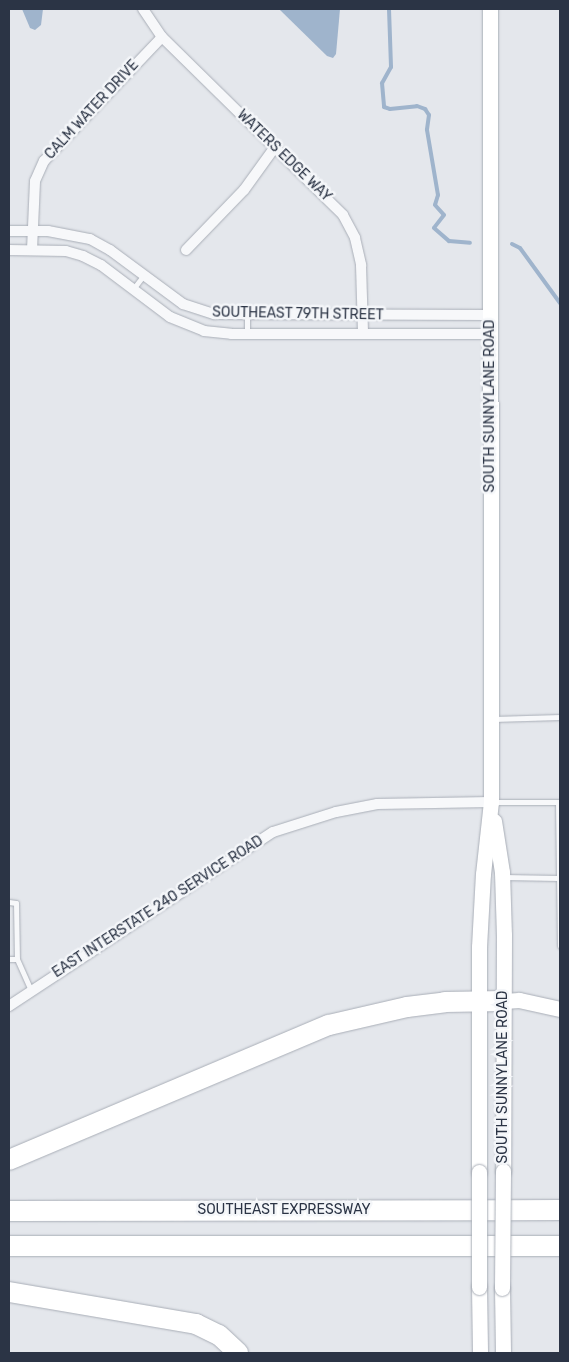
<!DOCTYPE html>
<style>
body{margin:0}
#map{position:relative;width:569px;height:1362px;overflow:hidden;background:#e4e7ec;font-family:Rubik,sans-serif}
div>[style]{position:absolute}
.water>*{inset:0;background:#9fb4cc}
.stream>*{height:4px;margin:-2px;padding:0 2px;transform-origin:2px;border-radius:2px;background:#9fb4cc}
.roads{filter:drop-shadow(0 0 1px #a9aeb7) drop-shadow(0 0 1px #a9aeb7)}
.lane>*{height:5px;margin:-2.5px;padding:0 2.5px;transform-origin:2.5px;border-radius:2.5px;background:#f7f8fa}
.street>*{height:10px;margin:-5px;padding:0 5px;transform-origin:5px;border-radius:5px;background:#f7f8fa}
.secondary>*{height:15px;margin:-7.5px;padding:0 7.5px;transform-origin:7.5px;border-radius:7.5px;background:#fff}
.highway>*{height:20px;margin:-10px;padding:0 10px;transform-origin:10px;border-radius:10px;background:#fff}
.bridges{filter:drop-shadow(0 0 1px #a9aeb7) drop-shadow(0 0 1px #a9aeb7)}
.secondary-bridge>*{height:15px;margin:-7.5px;padding:0 7.5px;transform-origin:7.5px;border-radius:7.5px;background:#fff}
span{translate:-50% -50%;white-space:nowrap;text-align:center;line-height:1.15;-webkit-text-stroke:5px #f4f6f9;paint-order:stroke}
.street-label{font-size:14px;color:#2b3445}
.frame{position:absolute;inset:0;border:10px solid #2b3445;pointer-events:none}
</style>
<div id="map">
<div class="water">
<div style="clip-path:polygon(22px 9px,43px 9px,41px 25px,35px 30px,30px 28px)"></div>
<div style="clip-path:polygon(279px 9px,340px 9px,336px 54px,333px 58px,327px 56px)"></div>
</div>
<div class="stream">
<div style="left:389px;top:9px;width:58px;rotate:88deg"></div>
<div style="left:391px;top:67px;width:18px;rotate:119deg"></div>
<div style="left:382px;top:83px;width:24px;rotate:85deg"></div>
<div style="left:384px;top:107px;width:6px;rotate:18deg"></div>
<div style="left:390px;top:109px;width:27px;rotate:-6deg"></div>
<div style="left:417px;top:106px;width:9px;rotate:21deg"></div>
<div style="left:425px;top:109px;width:7px;rotate:56deg"></div>
<div style="left:429px;top:115px;width:15px;rotate:98deg"></div>
<div style="left:427px;top:130px;width:66px;rotate:80.4deg"></div>
<div style="left:438px;top:195px;width:10px;rotate:107deg"></div>
<div style="left:435px;top:205px;width:13px;rotate:48deg"></div>
<div style="left:444px;top:215px;width:16px;rotate:128deg"></div>
<div style="left:434px;top:228px;width:20px;rotate:41deg"></div>
<div style="left:449px;top:241px;width:21px;rotate:5deg"></div>
<div style="left:512px;top:244px;width:9px;rotate:27deg"></div>
<div style="left:520px;top:248px;width:68px;rotate:54deg"></div>
</div>
<div class="roads">
<div class="lane">
<div style="left:133px;top:289px;width:18px;rotate:-52deg"></div>
<div style="left:247px;top:316px;width:18px;rotate:90deg"></div>
<div style="left:493px;top:719px;width:67px;rotate:-1.7deg"></div>
<div style="left:492px;top:802px;width:68px"></div>
<div style="left:558px;top:802px;width:144px;rotate:89.2deg"></div>
<div style="left:504px;top:877px;width:54px;rotate:1.1deg"></div>
<div style="left:9px;top:902px;width:7px;rotate:8deg"></div>
<div style="left:16px;top:903px;width:56px;rotate:89deg"></div>
<div style="left:17px;top:959px;width:35px;rotate:66deg"></div>
<div style="left:9px;top:959px;width:8px"></div>
</div>
<div class="street">
<div style="left:143px;top:9px;width:34px;rotate:56deg"></div>
<div style="left:162px;top:37px;width:254px;rotate:44.5deg"></div>
<div style="left:343px;top:215px;width:26px;rotate:62deg"></div>
<div style="left:355px;top:238px;width:28px;rotate:77deg"></div>
<div style="left:361px;top:265px;width:69px;rotate:88.3deg"></div>
<div style="left:9px;top:231px;width:39px"></div>
<div style="left:48px;top:231px;width:43px;rotate:10.8deg"></div>
<div style="left:90px;top:239px;width:23px;rotate:29deg"></div>
<div style="left:110px;top:250px;width:91px;rotate:36.5deg"></div>
<div style="left:183px;top:304px;width:33px;rotate:18deg"></div>
<div style="left:214px;top:314px;width:276px;rotate:0.2deg"></div>
<div style="left:9px;top:250px;width:57px;rotate:1deg"></div>
<div style="left:66px;top:251px;width:18px;rotate:16deg"></div>
<div style="left:83px;top:256px;width:20px;rotate:27deg"></div>
<div style="left:101px;top:265px;width:86px;rotate:37deg"></div>
<div style="left:170px;top:317px;width:37px;rotate:22deg"></div>
<div style="left:204px;top:331px;width:27px;rotate:6deg"></div>
<div style="left:231px;top:334px;width:259px"></div>
<div style="left:32px;top:250px;width:69px;rotate:-87.5deg"></div>
<div style="left:35px;top:181px;width:22px;rotate:-66deg"></div>
<div style="left:44px;top:161px;width:171px;rotate:-46.4deg"></div>
<div style="left:186px;top:250px;width:83px;rotate:-46deg"></div>
<div style="left:244px;top:190px;width:53px;rotate:-54.2deg"></div>
<div style="left:9px;top:1006px;width:316px;rotate:-33.4deg"></div>
<div style="left:273px;top:832px;width:66px;rotate:-17.6deg"></div>
<div style="left:336px;top:812px;width:42px;rotate:-11deg"></div>
<div style="left:377px;top:804px;width:114px;rotate:-1deg"></div>
</div>
<div class="secondary">
<div style="left:494px;top:821px;width:52px;rotate:81.1deg"></div>
<div style="left:502px;top:872px;width:63px;rotate:88.2deg"></div>
<div style="left:504px;top:935px;width:236px;rotate:90.2deg"></div>
<div style="left:504px;top:1001px;width:15px;rotate:-4deg"></div>
<div style="left:519px;top:1000px;width:42px;rotate:12.4deg"></div>
<div style="left:479px;top:1172px;width:225px;rotate:-90deg"></div>
<div style="left:479px;top:947px;width:73px;rotate:-86.9deg"></div>
<div style="left:483px;top:874px;width:72px;rotate:-83.7deg"></div>
<div style="left:491px;top:802px;width:793px;rotate:-90.07deg"></div>
<div style="left:479px;top:1287px;width:66px;rotate:89.1deg"></div>
<div style="left:502px;top:1288px;width:65px;rotate:89.1deg"></div>
</div>
<div class="highway">
<div style="left:9px;top:1160px;width:347px;rotate:-22.9deg"></div>
<div style="left:329px;top:1025px;width:80px;rotate:-13deg"></div>
<div style="left:407px;top:1007px;width:38px;rotate:-7deg"></div>
<div style="left:445px;top:1002px;width:59px;rotate:-1deg"></div>
<div style="left:9px;top:1211px;width:551px;rotate:-0.1deg"></div>
<div style="left:9px;top:1246px;width:551px"></div>
<div style="left:9px;top:1292px;width:190px;rotate:9.7deg"></div>
<div style="left:196px;top:1324px;width:25px;rotate:26deg"></div>
<div style="left:219px;top:1335px;width:26px;rotate:43deg"></div>
</div>
</div>
<div class="bridges">
<div class="secondary-bridge">
<div style="left:479px;top:1287px;width:115px;rotate:-90deg"></div>
<div style="left:502px;top:1288px;width:117px;rotate:-89.5deg"></div>
</div>
</div>
<div class="street-label">
<span style="left:92px;top:110px;rotate:-47deg">CALM WATER DRIVE</span>
<span style="left:284px;top:156px;rotate:44deg">WATERS EDGE WAY</span>
<span style="left:298px;top:314px;rotate:1deg">SOUTHEAST 79TH STREET</span>
<span style="left:490px;top:406px;rotate:-90deg">SOUTH SUNNYLANE ROAD</span>
<span style="left:158px;top:907px;rotate:-33deg">EAST INTERSTATE 240 SERVICE ROAD</span>
<span style="left:503px;top:1077px;rotate:-90deg">SOUTH SUNNYLANE ROAD</span>
<span style="left:284px;top:1210px">SOUTHEAST EXPRESSWAY</span>
</div>
<div class="frame"></div>
</div>
